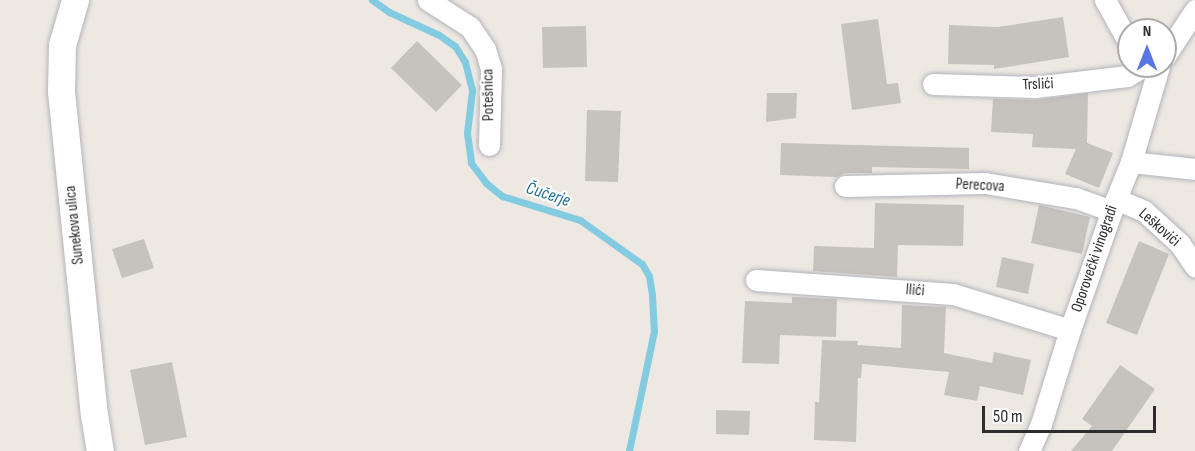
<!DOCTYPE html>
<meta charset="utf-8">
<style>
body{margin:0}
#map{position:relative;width:1195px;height:451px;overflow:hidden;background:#ede8e2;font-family:"Sofia Sans Condensed",sans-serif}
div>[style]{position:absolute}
.stream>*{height:7px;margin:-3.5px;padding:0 3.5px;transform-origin:3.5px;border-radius:3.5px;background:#83cbe1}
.building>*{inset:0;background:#c6c2bd}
.roads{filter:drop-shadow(0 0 2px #b2b4bc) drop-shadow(0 0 2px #b2b4bc)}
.minor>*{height:21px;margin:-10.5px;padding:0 10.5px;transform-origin:10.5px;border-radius:10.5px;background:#fff}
.tertiary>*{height:27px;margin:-13.5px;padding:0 13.5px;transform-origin:13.5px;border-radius:13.5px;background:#fff}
span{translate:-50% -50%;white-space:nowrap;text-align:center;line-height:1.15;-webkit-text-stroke:4.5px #fff;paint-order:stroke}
.street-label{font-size:16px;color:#2d2d2d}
.water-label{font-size:18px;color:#1f6c90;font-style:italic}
.north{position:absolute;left:1117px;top:18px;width:60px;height:60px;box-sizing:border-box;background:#fff;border:2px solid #ababab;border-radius:50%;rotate:0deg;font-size:16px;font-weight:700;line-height:24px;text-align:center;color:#2d2d2d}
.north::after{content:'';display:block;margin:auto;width:21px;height:27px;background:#5876e4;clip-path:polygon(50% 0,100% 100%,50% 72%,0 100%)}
.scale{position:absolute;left:982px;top:406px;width:174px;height:27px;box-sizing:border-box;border:3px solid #2d2d2d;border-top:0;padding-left:8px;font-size:18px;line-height:21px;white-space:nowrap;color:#2d2d2d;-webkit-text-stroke:4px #fff;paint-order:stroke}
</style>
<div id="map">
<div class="stream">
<div style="left:372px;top:0;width:21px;rotate:35deg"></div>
<div style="left:389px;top:12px;width:55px;rotate:24.7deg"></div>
<div style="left:439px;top:35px;width:19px;rotate:35deg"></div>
<div style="left:455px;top:46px;width:19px;rotate:58deg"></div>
<div style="left:465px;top:62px;width:30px;rotate:76deg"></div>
<div style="left:472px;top:91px;width:42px;rotate:96.8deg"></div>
<div style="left:467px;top:133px;width:30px;rotate:82deg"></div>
<div style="left:471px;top:163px;width:25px;rotate:53deg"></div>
<div style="left:486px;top:183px;width:21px;rotate:39deg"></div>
<div style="left:502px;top:196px;width:82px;rotate:17.1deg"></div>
<div style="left:580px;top:220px;width:76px;rotate:35.4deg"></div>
<div style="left:642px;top:264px;width:14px;rotate:60deg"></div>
<div style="left:649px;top:276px;width:19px;rotate:81deg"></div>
<div style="left:652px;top:295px;width:36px;rotate:87deg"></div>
<div style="left:654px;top:331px;width:123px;rotate:101.8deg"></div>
</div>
<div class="building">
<div style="clip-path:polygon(1063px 17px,1069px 57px,994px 69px,994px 65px,948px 64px,949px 25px,998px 27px)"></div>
<div style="clip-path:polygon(878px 19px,887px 84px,898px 83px,901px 103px,852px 110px,841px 24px)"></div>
<div style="clip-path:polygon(586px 26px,587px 67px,543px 68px,542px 27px)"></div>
<div style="clip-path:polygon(417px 41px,462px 85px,436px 112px,391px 68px)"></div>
<div style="clip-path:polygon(767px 93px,797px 93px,796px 118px,766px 122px)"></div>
<div style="clip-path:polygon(1088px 93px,1087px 143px,1113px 153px,1099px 188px,1065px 174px,1076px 149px,1032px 147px,1033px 134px,991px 132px,993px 99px,1036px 100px)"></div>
<div style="clip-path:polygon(587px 110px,621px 111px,618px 182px,585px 181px)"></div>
<div style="clip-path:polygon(781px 143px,969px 148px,969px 169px,872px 167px,872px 173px,845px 173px,837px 177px,780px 175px)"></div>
<div style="clip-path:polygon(875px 203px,964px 205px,963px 246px,898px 245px,897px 277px,813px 271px,814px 246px,874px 248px)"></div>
<div style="clip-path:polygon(1039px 205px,1090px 217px,1082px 254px,1031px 243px)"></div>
<div style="clip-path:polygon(144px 239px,154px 268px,122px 278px,112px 249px)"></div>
<div style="clip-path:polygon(1139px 241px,1169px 254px,1137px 335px,1106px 323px)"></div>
<div style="clip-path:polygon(1002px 257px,1034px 264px,1028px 294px,996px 287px)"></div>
<div style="clip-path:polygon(792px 297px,837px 299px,836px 337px,780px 335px,779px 364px,742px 363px,745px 301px,792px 303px)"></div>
<div style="clip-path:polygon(902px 305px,946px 307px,944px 353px,992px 363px,994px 352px,1031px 360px,1023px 395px,980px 386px,977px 401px,944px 395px,949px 372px,862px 364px,861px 378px,858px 378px,856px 442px,814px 440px,815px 402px,819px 402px,822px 340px,858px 341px,857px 345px,901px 348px)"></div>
<div style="clip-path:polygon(172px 362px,187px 437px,145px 445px,130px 370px)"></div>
<div style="clip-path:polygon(1120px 365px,1155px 389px,1112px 451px,1071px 451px,1092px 426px,1082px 419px)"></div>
<div style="clip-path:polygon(716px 410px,750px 411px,749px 435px,716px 434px)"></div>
</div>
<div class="roads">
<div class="minor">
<div style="left:428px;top:0;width:50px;rotate:32.7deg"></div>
<div style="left:470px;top:27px;width:27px;rotate:56deg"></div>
<div style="left:485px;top:49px;width:21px;rotate:73deg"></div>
<div style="left:491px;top:69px;width:76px;rotate:91.5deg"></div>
<div style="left:1105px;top:0;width:49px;rotate:60.8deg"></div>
<div style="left:1165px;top:56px;width:55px;rotate:-56.9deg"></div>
<div style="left:933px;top:84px;width:102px;rotate:1.7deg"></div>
<div style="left:1035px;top:87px;width:93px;rotate:-6.8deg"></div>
<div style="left:1127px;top:76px;width:16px;rotate:-30deg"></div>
<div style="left:1131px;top:162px;width:64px;rotate:6.2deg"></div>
<div style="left:845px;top:186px;width:140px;rotate:-1.2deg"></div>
<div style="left:985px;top:183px;width:92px;rotate:9.4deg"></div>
<div style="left:1076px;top:198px;width:38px;rotate:20deg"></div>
<div style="left:1116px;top:199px;width:30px;rotate:23deg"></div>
<div style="left:1144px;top:211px;width:49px;rotate:42.5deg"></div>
<div style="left:1180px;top:244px;width:27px;rotate:56deg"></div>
<div style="left:756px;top:280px;width:197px;rotate:4.1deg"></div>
<div style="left:953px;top:294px;width:122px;rotate:17.1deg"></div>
<div style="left:1029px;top:451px;width:30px;rotate:-66deg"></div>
<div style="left:1041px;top:424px;width:98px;rotate:-72.9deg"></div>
<div style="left:1070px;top:330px;width:139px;rotate:-70.7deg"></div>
<div style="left:1116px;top:199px;width:40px;rotate:-68deg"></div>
<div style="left:1131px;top:162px;width:100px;rotate:-73.7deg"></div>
</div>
<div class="tertiary">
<div style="left:75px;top:0;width:47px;rotate:106.1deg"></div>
<div style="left:62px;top:45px;width:46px;rotate:91.2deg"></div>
<div style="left:61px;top:91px;width:325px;rotate:84.2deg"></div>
<div style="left:94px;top:414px;width:37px;rotate:81deg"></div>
</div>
</div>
<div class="street-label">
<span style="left:1038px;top:85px;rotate:-3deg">Trslići</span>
<span style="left:489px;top:95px;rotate:-91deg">Potešnica</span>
<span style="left:980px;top:186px;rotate:3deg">Perecova</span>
<span style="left:75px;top:225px;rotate:-96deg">Sunekova ulica</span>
<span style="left:1159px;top:228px;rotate:41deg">Leškovići</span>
<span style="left:1095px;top:259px;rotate:-71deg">Oporovečki vinogradi</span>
<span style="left:915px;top:291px;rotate:4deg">Ilići</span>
</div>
<div class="water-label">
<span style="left:548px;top:195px;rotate:18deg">Čučerje</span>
</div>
<div class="north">N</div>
<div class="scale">50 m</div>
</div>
